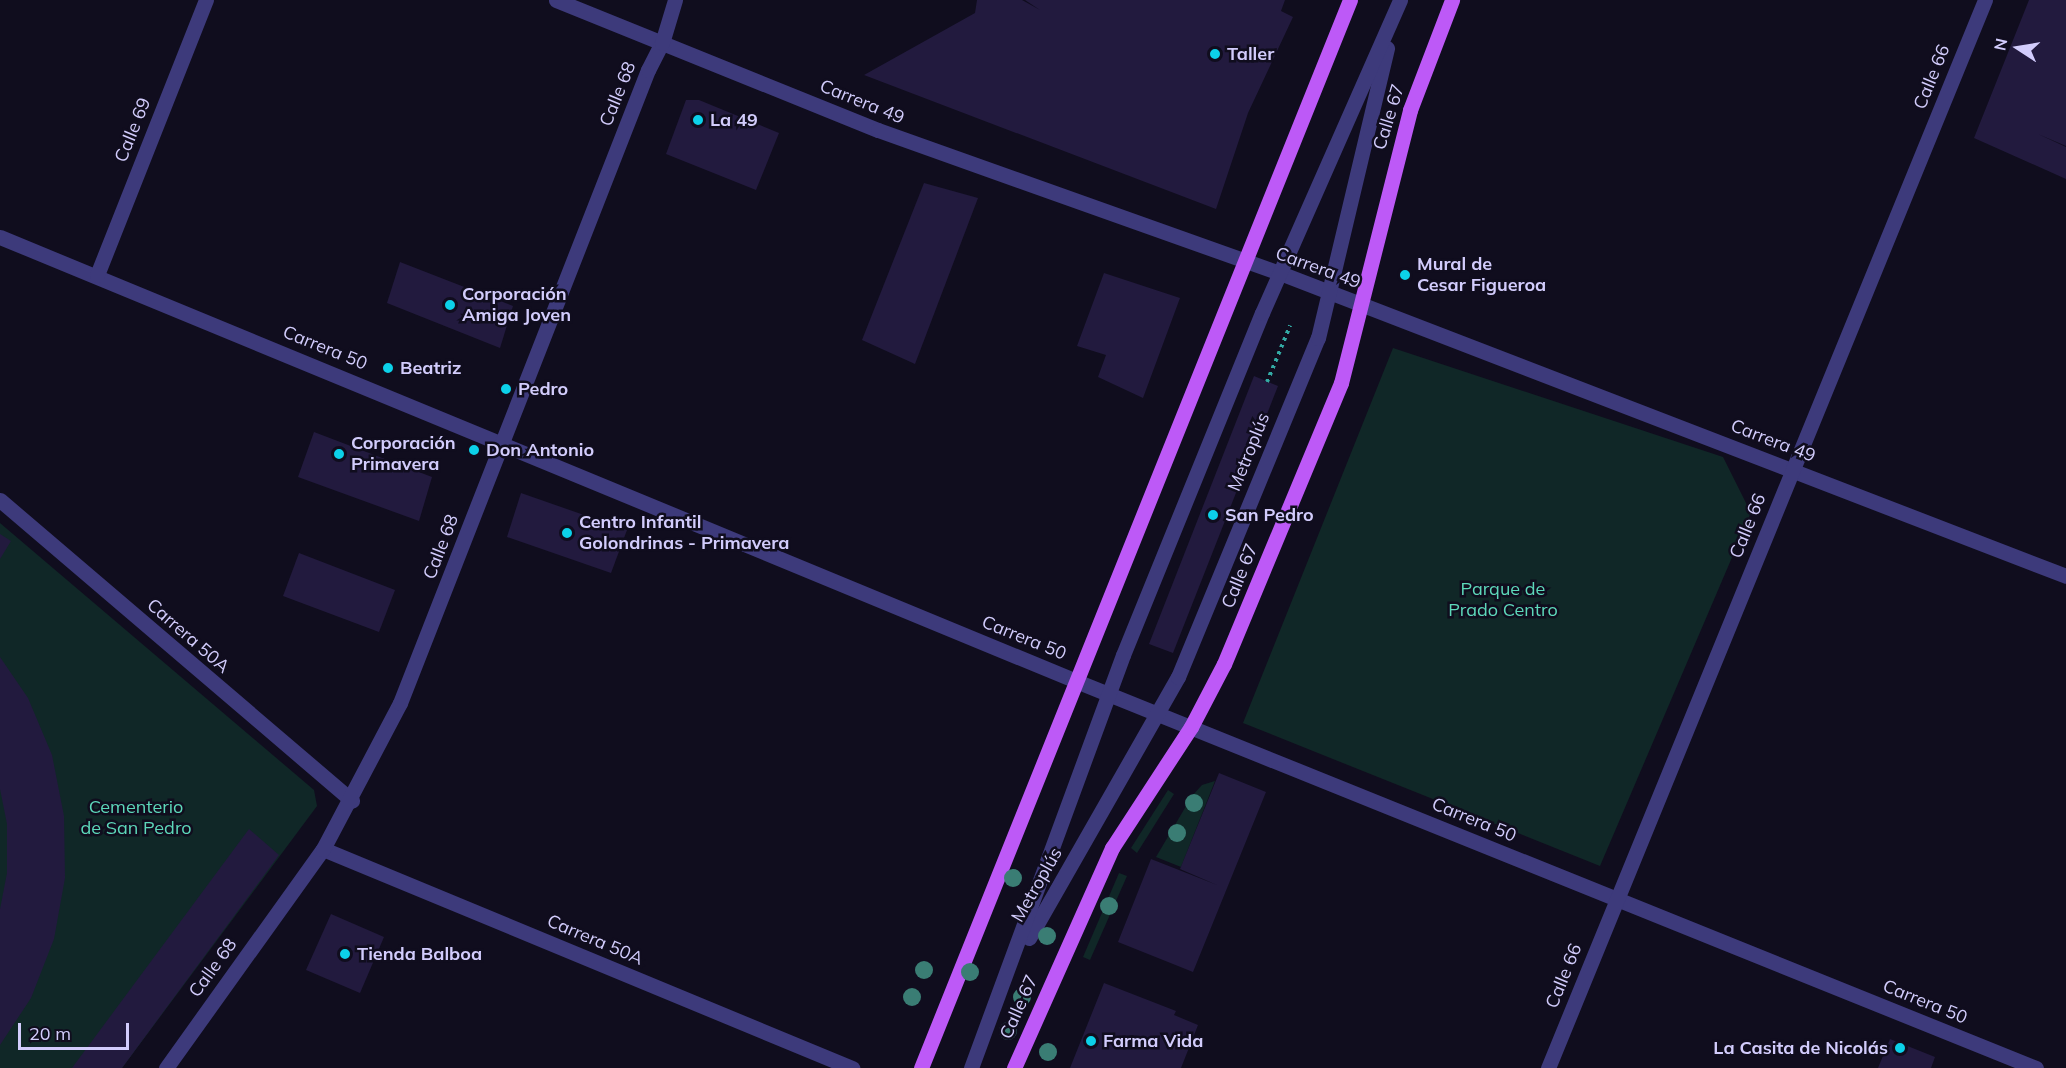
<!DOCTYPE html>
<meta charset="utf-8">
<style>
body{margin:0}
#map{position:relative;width:2066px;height:1068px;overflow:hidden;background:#100d1e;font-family:Mulish,sans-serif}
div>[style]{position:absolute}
.green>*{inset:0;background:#102727}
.building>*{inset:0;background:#221a3e}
.path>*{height:4px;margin-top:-2px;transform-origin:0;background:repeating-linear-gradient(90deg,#33aaa4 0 3px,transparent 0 7.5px)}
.minor>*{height:15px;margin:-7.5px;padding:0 7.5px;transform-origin:7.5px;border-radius:7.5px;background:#3d3a7b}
.major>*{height:15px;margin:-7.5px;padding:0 7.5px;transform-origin:7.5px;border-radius:7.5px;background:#bd59f7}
.trees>*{width:18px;height:18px;margin:-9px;border-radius:50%;background:#3a7d74}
.dots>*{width:16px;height:16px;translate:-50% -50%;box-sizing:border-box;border:3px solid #100d1e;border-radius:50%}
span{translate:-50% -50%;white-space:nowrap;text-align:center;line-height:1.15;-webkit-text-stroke:5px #100d1e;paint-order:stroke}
.poi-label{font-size:18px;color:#d2ccfc;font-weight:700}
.left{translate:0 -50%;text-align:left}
.right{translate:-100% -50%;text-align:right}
.street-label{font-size:18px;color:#d2ccfc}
.park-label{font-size:18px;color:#5dd8ba}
.north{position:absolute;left:1988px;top:18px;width:60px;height:60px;-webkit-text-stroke:4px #100d1e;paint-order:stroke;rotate:282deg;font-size:16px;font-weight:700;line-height:24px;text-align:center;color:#d2ccfc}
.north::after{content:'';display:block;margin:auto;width:21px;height:27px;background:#d2ccfc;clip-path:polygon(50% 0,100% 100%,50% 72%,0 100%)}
.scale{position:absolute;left:18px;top:1023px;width:111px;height:27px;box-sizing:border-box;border:3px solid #d2ccfc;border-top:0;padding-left:8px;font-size:18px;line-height:21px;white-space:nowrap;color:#d2ccfc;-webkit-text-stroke:4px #100d1e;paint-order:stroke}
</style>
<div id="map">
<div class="green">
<div style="clip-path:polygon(1393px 348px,1723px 457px,1751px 513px,1600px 866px,1243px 723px)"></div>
<div style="clip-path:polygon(0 523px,314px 790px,317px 806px,122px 1068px,0 1068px)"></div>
<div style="clip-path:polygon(1215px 781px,1181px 867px,1156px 857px,1192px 796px,1202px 785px)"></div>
<div style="clip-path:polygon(1168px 790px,1174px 794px,1137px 853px,1131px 848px)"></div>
<div style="clip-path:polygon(1119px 873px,1127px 876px,1090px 960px,1083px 957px)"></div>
</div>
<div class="building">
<div style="clip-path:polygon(977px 0,1022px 0,1040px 10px,1025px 0,1285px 0,1281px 11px,1293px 17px,1248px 113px,1216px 209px,864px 75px,975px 13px)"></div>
<div style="clip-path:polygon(2029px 0,2066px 0,2066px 146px,2038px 134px,2066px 147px,2066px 179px,1974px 138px)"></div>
<div style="clip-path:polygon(686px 100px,699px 100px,779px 133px,756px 190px,666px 154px)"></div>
<div style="clip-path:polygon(924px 183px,978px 198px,915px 364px,862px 340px)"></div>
<div style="clip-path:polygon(400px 262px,513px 306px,500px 348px,387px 303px)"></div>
<div style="clip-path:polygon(1104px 273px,1180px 298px,1143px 398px,1098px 377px,1106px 355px,1077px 346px)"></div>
<div style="clip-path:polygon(1254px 376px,1278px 386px,1173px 653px,1149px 644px)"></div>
<div style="clip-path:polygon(314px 432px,432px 477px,419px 521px,298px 477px)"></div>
<div style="clip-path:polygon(521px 493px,627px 530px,611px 573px,507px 537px)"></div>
<div style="clip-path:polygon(0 534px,11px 541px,0 559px)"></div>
<div style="clip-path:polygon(299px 553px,395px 590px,379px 632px,283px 596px)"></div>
<div style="clip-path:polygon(0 657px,28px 698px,52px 755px,64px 816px,65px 878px,54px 939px,31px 998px,0 1045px,0 909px,7px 873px,7px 824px,0 789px)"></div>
<div style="clip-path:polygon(1219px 773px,1266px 792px,1193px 972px,1118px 942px,1151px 859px,1217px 885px,1180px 869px)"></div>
<div style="clip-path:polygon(249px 829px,279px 855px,122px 1068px,72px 1068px)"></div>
<div style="clip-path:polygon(331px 914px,384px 937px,360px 993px,306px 970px)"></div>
<div style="clip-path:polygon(1104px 983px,1176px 1011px,1174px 1015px,1198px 1025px,1181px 1068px,1070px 1068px)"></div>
<div style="clip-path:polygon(1890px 1039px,1935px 1057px,1931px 1068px,1878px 1068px)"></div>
</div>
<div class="path">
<div style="left:1267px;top:382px;width:61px;rotate:-67.7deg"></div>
</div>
<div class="minor">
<div style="left:556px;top:0;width:347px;rotate:22deg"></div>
<div style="left:878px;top:130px;width:427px;rotate:19.6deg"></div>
<div style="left:1280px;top:273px;width:842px;rotate:21.08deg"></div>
<div style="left:0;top:237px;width:1164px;rotate:22.42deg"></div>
<div style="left:1076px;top:681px;width:1035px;rotate:21.96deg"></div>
<div style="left:97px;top:275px;width:296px;rotate:-68.4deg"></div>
<div style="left:0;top:500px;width:463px;rotate:40.5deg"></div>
<div style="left:323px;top:849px;width:573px;rotate:22.49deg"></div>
<div style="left:1029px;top:938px;width:301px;rotate:-60.3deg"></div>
<div style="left:1178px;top:677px;width:367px;rotate:-67.6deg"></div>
<div style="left:1318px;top:338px;width:298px;rotate:-76.6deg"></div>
<div style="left:166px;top:1068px;width:269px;rotate:-54.4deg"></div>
<div style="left:323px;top:849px;width:165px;rotate:-62.2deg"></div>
<div style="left:400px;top:703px;width:680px;rotate:-68.61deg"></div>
<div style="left:648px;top:70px;width:30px;rotate:-63deg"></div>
<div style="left:662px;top:43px;width:45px;rotate:-73.2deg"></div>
<div style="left:971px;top:1068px;width:440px;rotate:-69.8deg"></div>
<div style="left:1123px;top:655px;width:369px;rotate:-67.9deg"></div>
<div style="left:1262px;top:313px;width:342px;rotate:-66.2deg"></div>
<div style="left:1548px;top:1068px;width:1154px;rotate:-67.75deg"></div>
</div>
<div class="major">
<div style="left:921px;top:1068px;width:1151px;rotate:-68.12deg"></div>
<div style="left:1014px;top:1068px;width:241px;rotate:-66deg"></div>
<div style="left:1112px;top:848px;width:145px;rotate:-56.9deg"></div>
<div style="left:1191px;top:727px;width:71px;rotate:-62.4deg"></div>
<div style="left:1224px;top:664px;width:304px;rotate:-67.4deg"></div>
<div style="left:1341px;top:383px;width:282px;rotate:-75.8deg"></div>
<div style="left:1410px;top:110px;width:118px;rotate:-69.1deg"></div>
</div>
<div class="trees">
<div style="left:1194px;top:803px"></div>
<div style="left:1177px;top:833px"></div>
<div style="left:1013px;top:878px"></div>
<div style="left:1109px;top:906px"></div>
<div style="left:1047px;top:936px"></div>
<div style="left:924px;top:970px"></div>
<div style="left:970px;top:972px"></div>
<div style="left:912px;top:997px"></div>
<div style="left:1022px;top:997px"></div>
<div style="left:1008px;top:1031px"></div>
<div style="left:1048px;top:1052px"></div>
</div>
<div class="dots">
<div style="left:1215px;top:54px;background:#0cd1e9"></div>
<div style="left:698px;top:120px;background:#0cd1e9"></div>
<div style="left:1405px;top:275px;background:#0cd1e9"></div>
<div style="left:450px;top:305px;background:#0cd1e9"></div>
<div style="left:388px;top:368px;background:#0cd1e9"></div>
<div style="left:506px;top:389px;background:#0cd1e9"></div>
<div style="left:474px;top:450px;background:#0cd1e9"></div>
<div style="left:339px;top:454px;background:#0cd1e9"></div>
<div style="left:1213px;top:515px;background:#0cd1e9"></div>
<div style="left:567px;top:533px;background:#0cd1e9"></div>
<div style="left:345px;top:954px;background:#0cd1e9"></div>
<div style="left:1091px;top:1041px;background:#0cd1e9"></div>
<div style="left:1900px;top:1048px;background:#0cd1e9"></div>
</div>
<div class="poi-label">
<span class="left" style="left:1227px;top:54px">Taller</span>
<span class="left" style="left:710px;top:120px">La 49</span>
<span class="left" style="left:1417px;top:275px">Mural de<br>Cesar Figueroa</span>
<span class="left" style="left:462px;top:305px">Corporación<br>Amiga Joven</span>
<span class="left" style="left:400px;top:368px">Beatriz</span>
<span class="left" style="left:518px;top:389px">Pedro</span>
<span class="left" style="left:351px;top:454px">Corporación<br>Primavera</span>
<span class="left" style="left:486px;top:450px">Don Antonio</span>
<span class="left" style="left:1225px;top:515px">San Pedro</span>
<span class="left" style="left:579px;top:533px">Centro Infantil<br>Golondrinas - Primavera</span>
<span class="left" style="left:357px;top:954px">Tienda Balboa</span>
<span class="left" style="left:1103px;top:1041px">Farma Vida</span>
<span class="right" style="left:1888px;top:1048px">La Casita de Nicolás</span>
</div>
<div class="street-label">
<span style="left:1932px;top:77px;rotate:-68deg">Calle 66</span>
<span style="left:618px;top:94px;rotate:-68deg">Calle 68</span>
<span style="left:862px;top:102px;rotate:22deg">Carrera 49</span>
<span style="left:1389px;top:117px;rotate:-73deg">Calle 67</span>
<span style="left:133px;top:130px;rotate:-68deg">Calle 69</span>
<span style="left:1318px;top:268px;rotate:20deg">Carrera 49</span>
<span style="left:325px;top:348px;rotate:22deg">Carrera 50</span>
<span style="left:1773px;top:441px;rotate:21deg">Carrera 49</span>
<span style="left:1249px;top:452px;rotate:-68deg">Metroplús</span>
<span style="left:1748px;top:526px;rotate:-68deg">Calle 66</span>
<span style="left:441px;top:547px;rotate:-69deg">Calle 68</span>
<span style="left:1240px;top:576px;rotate:-68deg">Calle 67</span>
<span style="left:188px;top:636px;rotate:41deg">Carrera 50A</span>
<span style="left:1024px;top:638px;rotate:22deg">Carrera 50</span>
<span style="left:1474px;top:820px;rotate:22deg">Carrera 50</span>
<span style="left:1037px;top:885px;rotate:-60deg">Metroplús</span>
<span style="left:595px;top:940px;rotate:23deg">Carrera 50A</span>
<span style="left:213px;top:968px;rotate:-54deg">Calle 68</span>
<span style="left:1564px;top:976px;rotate:-68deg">Calle 66</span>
<span style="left:1925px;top:1002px;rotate:22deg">Carrera 50</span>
<span style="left:1019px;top:1007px;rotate:-66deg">Calle 67</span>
</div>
<div class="park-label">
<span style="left:1503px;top:600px">Parque de<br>Prado Centro</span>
<span style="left:136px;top:818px">Cementerio<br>de San Pedro</span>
</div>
<div class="north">N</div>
<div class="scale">20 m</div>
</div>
